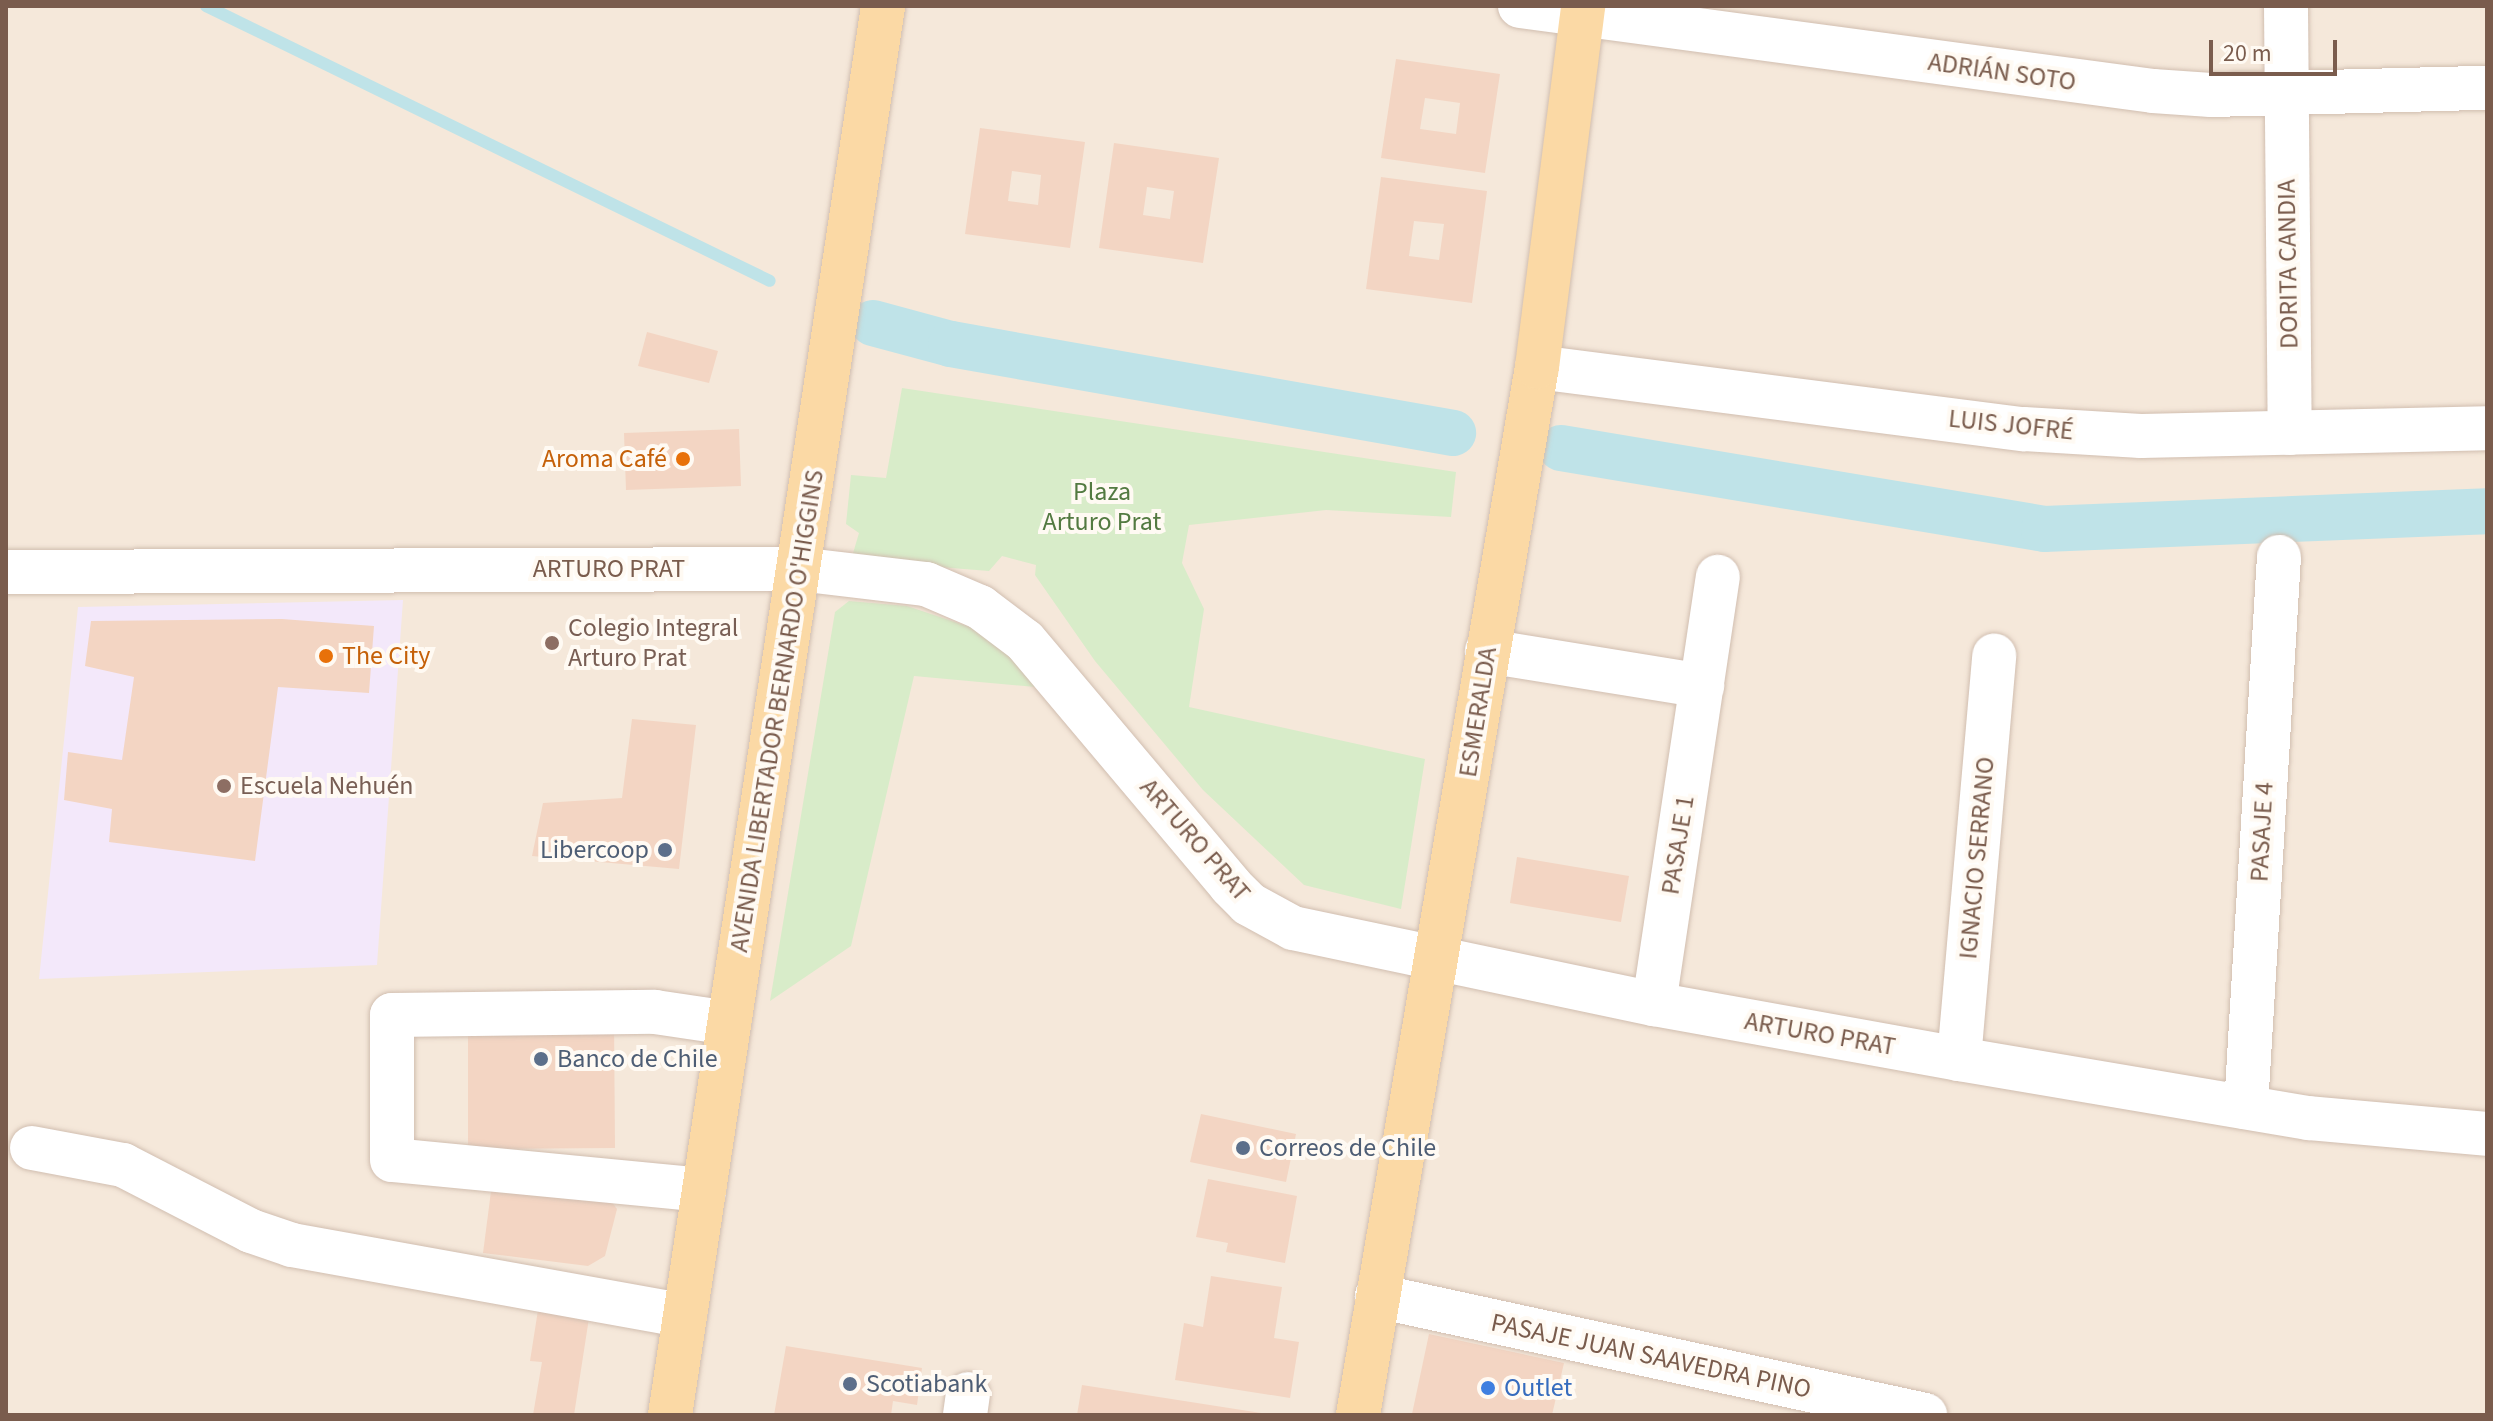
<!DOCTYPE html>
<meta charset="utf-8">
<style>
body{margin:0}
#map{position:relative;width:2493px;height:1421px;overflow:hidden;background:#fdf6ec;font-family:"Source Sans 3",sans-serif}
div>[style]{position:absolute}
.residential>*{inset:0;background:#f5e8da}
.education>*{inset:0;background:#f3e8fa}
.green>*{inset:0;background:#d8ecc9}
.stream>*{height:12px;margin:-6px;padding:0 6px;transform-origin:6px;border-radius:6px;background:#bfe3e8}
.canal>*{height:46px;margin:-23px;padding:0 23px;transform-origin:23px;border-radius:23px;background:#bfe3e8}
.building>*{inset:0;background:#f3d5c3}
.roads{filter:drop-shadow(0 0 2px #d1beb0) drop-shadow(0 0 2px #d1beb0)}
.minor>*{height:44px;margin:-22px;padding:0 22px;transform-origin:22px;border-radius:22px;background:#fff}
.major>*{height:44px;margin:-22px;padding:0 22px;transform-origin:22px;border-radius:22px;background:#fbd9a5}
.dots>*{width:22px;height:22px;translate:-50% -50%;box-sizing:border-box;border:4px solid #fffaf3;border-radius:50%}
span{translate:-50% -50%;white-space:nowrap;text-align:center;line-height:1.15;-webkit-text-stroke:8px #fffaf3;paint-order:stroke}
.street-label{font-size:26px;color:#7a5c4d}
.food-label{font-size:26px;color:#c56008}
.right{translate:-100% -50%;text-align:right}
.left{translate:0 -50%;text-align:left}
.park-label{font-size:26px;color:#537a41}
.education-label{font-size:26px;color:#785e54}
.service-label{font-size:26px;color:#4e5e75}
.shop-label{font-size:26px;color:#366cbe}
.frame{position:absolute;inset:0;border:8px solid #7a5c4d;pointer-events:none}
.scale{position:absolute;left:2209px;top:40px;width:128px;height:36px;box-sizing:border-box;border:4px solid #7a5c4d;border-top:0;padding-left:10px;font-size:24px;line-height:28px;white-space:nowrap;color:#7a5c4d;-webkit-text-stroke:6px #fffaf3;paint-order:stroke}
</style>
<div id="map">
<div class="residential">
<div style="clip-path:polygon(6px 6px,2487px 6px,2487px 1415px,6px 1415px)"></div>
</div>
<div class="education">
<div style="clip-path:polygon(403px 600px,377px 965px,39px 979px,78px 607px)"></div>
</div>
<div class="green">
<div style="clip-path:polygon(902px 388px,1456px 472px,1451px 517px,1326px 510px,1189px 525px,1182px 563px,1204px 609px,1189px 707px,1425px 759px,1401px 909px,1304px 885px,1203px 790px,1095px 661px,1035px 575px,1036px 565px,1002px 556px,989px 571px,851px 560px,859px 533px,846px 524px,851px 475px,886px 478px)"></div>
<div style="clip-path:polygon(849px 601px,907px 606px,991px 634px,1047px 688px,914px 676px,851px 946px,770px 1001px,835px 612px)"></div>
</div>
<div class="stream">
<div style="left:206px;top:6px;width:627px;rotate:25.99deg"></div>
</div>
<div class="canal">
<div style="left:873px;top:323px;width:81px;rotate:15.1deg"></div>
<div style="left:951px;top:344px;width:510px;rotate:10.05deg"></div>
<div style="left:1561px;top:448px;width:490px;rotate:9.5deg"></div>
<div style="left:2044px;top:529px;width:443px;rotate:-2.3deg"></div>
</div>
<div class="building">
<div style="clip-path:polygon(evenodd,1396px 59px,1500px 74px,1485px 173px,1381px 158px,1396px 59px,1425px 98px,1460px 103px,1456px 134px,1420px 129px,1425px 98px)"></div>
<div style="clip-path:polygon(evenodd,980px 128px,1085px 142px,1070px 248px,965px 234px,980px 128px,1012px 171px,1041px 175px,1038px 205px,1008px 201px,1012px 171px)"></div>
<div style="clip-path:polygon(evenodd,1114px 143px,1219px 158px,1203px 263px,1099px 248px,1114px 143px,1147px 187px,1174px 191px,1170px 219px,1143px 215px,1147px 187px)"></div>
<div style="clip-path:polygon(evenodd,1381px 177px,1487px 191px,1472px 303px,1366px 289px,1381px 177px,1414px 221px,1444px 224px,1439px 260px,1409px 256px,1414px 221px)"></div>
<div style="clip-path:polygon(647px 332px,718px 351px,709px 383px,638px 366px)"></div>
<div style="clip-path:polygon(739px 429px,741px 486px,626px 490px,624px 433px)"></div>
<div style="clip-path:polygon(282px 619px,374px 626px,369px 693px,278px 687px,255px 861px,109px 842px,112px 809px,64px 800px,68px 752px,122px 760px,134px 677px,85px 666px,91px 621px)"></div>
<div style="clip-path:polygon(632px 719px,696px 725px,679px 869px,532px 856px,543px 803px,622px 798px)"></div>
<div style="clip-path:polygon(1517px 857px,1629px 876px,1621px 922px,1510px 903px)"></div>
<div style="clip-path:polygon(614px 1018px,615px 1148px,468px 1149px,468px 1019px)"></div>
<div style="clip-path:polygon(1201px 1114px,1296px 1134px,1286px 1182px,1190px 1162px)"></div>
<div style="clip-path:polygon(493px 1176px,602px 1189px,617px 1209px,605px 1256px,588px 1266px,483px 1253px)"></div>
<div style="clip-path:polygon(1208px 1179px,1297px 1196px,1285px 1263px,1226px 1252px,1228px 1243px,1196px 1237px)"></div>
<div style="clip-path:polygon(1211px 1276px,1282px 1287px,1274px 1338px,1299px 1342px,1290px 1398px,1175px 1380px,1184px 1323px,1203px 1327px)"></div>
<div style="clip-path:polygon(538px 1310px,589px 1318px,574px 1415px,533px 1415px,542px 1362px,530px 1361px)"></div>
<div style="clip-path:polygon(1429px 1334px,1564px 1363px,1552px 1415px,1412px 1414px)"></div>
<div style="clip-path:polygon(786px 1346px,922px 1368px,917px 1405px,893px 1401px,891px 1415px,774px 1415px)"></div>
<div style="clip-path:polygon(1082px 1385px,1261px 1413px,1261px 1415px,1077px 1415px)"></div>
</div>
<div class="roads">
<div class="minor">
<div style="left:1520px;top:6px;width:639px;rotate:7.65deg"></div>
<div style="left:2153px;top:91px;width:58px;rotate:3.9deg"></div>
<div style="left:2211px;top:95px;width:276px;rotate:-1.5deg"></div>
<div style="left:2286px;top:6px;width:427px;rotate:89.5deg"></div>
<div style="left:1537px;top:367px;width:491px;rotate:7.3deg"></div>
<div style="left:2024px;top:429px;width:117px;rotate:3.4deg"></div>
<div style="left:2141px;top:436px;width:346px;rotate:-1.3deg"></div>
<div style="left:6px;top:572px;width:792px;rotate:-0.22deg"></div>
<div style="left:798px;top:569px;width:129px;rotate:6.7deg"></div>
<div style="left:926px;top:584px;width:59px;rotate:23.1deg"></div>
<div style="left:980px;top:607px;width:56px;rotate:37.1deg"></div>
<div style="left:1025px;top:641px;width:320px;rotate:49.9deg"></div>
<div style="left:1231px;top:886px;width:25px;rotate:45deg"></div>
<div style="left:1249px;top:904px;width:50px;rotate:28.6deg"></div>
<div style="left:1293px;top:928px;width:369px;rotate:11.9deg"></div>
<div style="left:1654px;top:1004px;width:310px;rotate:10.2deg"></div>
<div style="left:1959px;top:1059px;width:355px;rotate:9.6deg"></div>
<div style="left:2309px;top:1118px;width:179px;rotate:5.1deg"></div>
<div style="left:1487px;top:651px;width:218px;rotate:9.2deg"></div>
<div style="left:1654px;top:1004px;width:432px;rotate:-81.5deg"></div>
<div style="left:1959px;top:1059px;width:405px;rotate:-85deg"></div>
<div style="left:2246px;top:1107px;width:551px;rotate:-86.57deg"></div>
<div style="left:32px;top:1148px;width:93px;rotate:10.6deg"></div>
<div style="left:123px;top:1165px;width:144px;rotate:27.3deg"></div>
<div style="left:251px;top:1231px;width:43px;rotate:18.9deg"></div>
<div style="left:292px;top:1245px;width:399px;rotate:10.2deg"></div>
<div style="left:704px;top:1190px;width:313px;rotate:-174.5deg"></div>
<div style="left:392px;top:1160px;width:145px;rotate:-90deg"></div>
<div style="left:392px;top:1015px;width:263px;rotate:-0.7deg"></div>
<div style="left:655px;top:1012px;width:75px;rotate:8.5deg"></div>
<div style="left:1377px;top:1296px;width:561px;rotate:12.25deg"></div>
<div style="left:965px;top:1415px;width:21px;rotate:-82deg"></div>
</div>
<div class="major">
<div style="left:670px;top:1415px;width:1425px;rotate:-81.4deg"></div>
<div style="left:1358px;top:1415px;width:1063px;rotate:-80.31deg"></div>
<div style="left:1537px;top:367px;width:364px;rotate:-82.7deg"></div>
</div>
</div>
<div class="dots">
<div style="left:683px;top:459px;background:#e8710a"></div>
<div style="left:552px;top:643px;background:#8d6e63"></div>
<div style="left:326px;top:656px;background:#e8710a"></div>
<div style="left:224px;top:786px;background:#8d6e63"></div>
<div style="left:665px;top:850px;background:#5c6f8a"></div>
<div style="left:541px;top:1059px;background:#5c6f8a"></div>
<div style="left:1243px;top:1148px;background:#5c6f8a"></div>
<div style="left:850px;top:1384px;background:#5c6f8a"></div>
<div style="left:1488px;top:1388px;background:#3f7fe0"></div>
</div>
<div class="street-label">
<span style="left:2002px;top:72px;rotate:8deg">ADRIÁN SOTO</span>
<span style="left:2288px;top:264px;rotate:-91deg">DORITA CANDIA</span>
<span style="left:2011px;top:425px;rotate:6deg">LUIS JOFRÉ</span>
<span style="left:609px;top:569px">ARTURO PRAT</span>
<span style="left:777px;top:711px;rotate:-81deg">AVENIDA LIBERTADOR BERNARDO O'HIGGINS</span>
<span style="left:1478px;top:712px;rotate:-81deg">ESMERALDA</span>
<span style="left:2262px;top:832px;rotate:-87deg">PASAJE 4</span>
<span style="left:1195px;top:840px;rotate:49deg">ARTURO PRAT</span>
<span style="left:1678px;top:845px;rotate:-81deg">PASAJE 1</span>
<span style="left:1977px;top:858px;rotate:-85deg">IGNACIO SERRANO</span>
<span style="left:1820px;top:1034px;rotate:10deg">ARTURO PRAT</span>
<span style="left:1651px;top:1356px;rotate:12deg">PASAJE JUAN SAAVEDRA PINO</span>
</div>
<div class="food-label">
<span class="right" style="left:667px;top:459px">Aroma Café</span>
<span class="left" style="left:342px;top:656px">The City</span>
</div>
<div class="park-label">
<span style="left:1102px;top:507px">Plaza<br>Arturo Prat</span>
</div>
<div class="education-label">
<span class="left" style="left:568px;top:643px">Colegio Integral<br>Arturo Prat</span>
<span class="left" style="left:240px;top:786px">Escuela Nehuén</span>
</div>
<div class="service-label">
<span class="right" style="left:649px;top:850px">Libercoop</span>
<span class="left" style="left:557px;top:1059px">Banco de Chile</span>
<span class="left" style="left:1259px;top:1148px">Correos de Chile</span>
<span class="left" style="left:866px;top:1384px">Scotiabank</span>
</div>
<div class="shop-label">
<span class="left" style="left:1504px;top:1388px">Outlet</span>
</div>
<div class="frame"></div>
<div class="scale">20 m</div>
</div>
